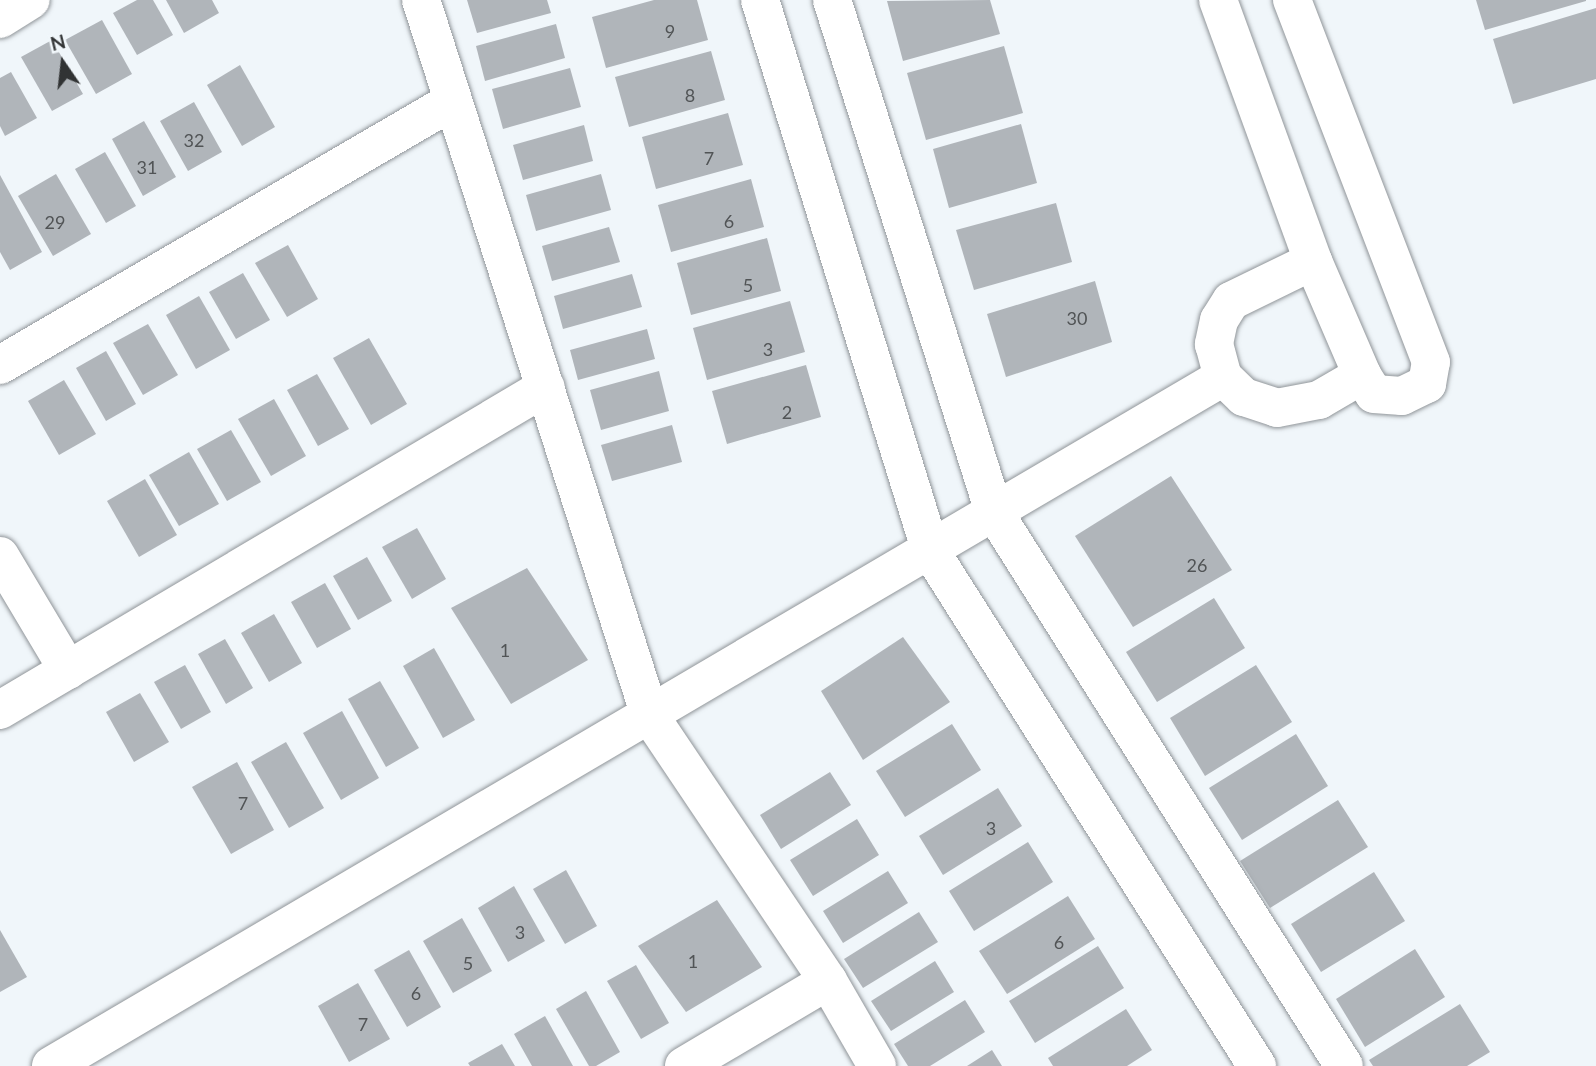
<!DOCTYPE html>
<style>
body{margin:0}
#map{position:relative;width:1596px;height:1066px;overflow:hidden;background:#f0f6fa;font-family:Lato,sans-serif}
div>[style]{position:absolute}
.building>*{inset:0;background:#b0b5ba}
.roads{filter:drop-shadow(0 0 2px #909599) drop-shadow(0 0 2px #909599)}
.minor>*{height:38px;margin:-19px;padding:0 19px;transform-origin:19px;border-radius:19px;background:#fff}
span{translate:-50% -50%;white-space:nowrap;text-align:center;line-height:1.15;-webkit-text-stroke:6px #f0f6fa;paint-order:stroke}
.number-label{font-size:18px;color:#515456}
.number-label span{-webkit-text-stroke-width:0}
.north{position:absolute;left:28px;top:28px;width:70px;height:70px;-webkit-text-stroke:5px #f0f6fa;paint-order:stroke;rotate:346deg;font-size:19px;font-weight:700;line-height:28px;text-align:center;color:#313334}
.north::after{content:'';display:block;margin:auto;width:24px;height:32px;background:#313334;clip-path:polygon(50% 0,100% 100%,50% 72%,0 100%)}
</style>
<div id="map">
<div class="building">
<div style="clip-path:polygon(137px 0,153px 0,173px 35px,137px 55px,113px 13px)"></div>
<div style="clip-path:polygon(166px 0,212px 0,219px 13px,184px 33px)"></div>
<div style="clip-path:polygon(467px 0,547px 0,551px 13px,477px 33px)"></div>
<div style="clip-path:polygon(654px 0,697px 0,708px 40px,606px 68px,592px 17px)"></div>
<div style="clip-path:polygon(990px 0,1000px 34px,903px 61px,887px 1px)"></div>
<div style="clip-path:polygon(1476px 0,1586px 0,1586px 1px,1485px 30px)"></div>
<div style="clip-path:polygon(1596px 8px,1596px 79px,1513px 104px,1493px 39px)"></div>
<div style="clip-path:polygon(102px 20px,132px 74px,96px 94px,65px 40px)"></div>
<div style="clip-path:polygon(556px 24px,565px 58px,485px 81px,476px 46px)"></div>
<div style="clip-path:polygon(52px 40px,83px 94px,52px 111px,21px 57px)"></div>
<div style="clip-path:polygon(1004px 46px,1023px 113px,926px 140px,907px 73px)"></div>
<div style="clip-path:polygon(711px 51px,725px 100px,629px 127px,615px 77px)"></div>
<div style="clip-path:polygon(240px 65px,275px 127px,242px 146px,207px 85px)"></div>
<div style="clip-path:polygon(570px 68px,581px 107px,503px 129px,492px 89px)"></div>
<div style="clip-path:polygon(11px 72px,37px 118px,5px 136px,0 126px,0 78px)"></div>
<div style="clip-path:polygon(194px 102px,222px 152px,188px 171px,160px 121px)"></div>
<div style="clip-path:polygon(728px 113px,743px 165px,656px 189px,642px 137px)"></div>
<div style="clip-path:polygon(144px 121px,176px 177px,143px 196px,112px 139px)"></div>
<div style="clip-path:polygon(1021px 124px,1037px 183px,949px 208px,933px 149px)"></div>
<div style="clip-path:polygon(584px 125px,593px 161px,523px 180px,513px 145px)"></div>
<div style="clip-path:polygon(105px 152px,136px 206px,106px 223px,75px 169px)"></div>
<div style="clip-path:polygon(56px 174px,91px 234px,53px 256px,18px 196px)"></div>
<div style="clip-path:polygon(601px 174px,611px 210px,536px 231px,526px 195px)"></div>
<div style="clip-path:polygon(0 175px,42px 252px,10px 270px,0 252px)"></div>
<div style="clip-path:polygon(751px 179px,764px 227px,671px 252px,658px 205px)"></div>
<div style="clip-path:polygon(1056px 203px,1072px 262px,974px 290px,956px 230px)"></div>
<div style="clip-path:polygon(609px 227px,620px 262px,552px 281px,542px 246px)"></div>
<div style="clip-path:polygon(767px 238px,781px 291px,691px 315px,677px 263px)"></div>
<div style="clip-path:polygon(288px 245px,318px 299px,287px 317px,255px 263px)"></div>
<div style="clip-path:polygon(243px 273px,270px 320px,236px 339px,209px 292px)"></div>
<div style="clip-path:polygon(632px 274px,642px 307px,563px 329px,554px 296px)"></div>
<div style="clip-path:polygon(1095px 281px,1112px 342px,1006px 377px,987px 314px)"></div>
<div style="clip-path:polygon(199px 296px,230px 350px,196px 369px,166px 315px)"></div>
<div style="clip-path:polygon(790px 301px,805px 352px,707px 380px,693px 328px)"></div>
<div style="clip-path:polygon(148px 324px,178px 375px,143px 395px,113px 343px)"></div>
<div style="clip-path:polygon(647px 329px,655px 359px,578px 380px,570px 350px)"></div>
<div style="clip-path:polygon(369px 338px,407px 404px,371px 425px,333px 358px)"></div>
<div style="clip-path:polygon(106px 351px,136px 404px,106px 421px,76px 368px)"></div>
<div style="clip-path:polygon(806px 365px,821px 417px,727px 444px,712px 391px)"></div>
<div style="clip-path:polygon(659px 371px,669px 411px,601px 430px,590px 390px)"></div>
<div style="clip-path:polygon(317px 374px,349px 429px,318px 446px,287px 390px)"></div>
<div style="clip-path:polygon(64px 380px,96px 434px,59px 455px,28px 401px)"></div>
<div style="clip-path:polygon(274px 399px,306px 456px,271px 476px,238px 419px)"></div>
<div style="clip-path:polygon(672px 425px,682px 462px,612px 481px,601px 445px)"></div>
<div style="clip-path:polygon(231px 430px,261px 482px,227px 501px,197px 449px)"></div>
<div style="clip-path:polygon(189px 452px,219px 504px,179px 526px,149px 475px)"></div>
<div style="clip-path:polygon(1171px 476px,1232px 570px,1133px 627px,1075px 536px)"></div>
<div style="clip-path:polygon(145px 479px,177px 535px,139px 557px,107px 501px)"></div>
<div style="clip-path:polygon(417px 528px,446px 579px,412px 599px,382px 547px)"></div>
<div style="clip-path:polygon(367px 557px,392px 601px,358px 620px,333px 576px)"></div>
<div style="clip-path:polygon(527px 568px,588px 660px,511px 704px,451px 608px)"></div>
<div style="clip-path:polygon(325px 583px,351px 629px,317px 648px,291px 602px)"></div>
<div style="clip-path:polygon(1214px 598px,1245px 648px,1157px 702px,1126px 652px)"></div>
<div style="clip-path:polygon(274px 614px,302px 663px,269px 682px,241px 633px)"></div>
<div style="clip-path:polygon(903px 637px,950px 702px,863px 760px,821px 691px)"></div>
<div style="clip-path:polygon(225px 639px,253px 688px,226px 704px,198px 654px)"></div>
<div style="clip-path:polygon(434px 648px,475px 720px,443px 738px,403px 666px)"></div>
<div style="clip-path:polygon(185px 665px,211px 712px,181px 729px,154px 682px)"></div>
<div style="clip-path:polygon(1256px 665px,1292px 722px,1205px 776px,1170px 718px)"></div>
<div style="clip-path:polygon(380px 681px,419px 748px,386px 767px,348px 699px)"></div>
<div style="clip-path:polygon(140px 693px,169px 742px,134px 762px,106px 712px)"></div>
<div style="clip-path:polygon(342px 711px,379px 778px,341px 800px,303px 733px)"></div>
<div style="clip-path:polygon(952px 724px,981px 770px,905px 817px,876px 771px)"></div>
<div style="clip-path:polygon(1296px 734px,1328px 786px,1242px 840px,1209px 788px)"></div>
<div style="clip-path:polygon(286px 742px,324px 808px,289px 828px,251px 762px)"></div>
<div style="clip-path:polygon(237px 762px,274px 830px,231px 854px,192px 787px)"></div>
<div style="clip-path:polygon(830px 772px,851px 805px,781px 849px,760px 815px)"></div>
<div style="clip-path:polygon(998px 788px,1022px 826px,943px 875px,919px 836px)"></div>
<div style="clip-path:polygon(1338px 800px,1368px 847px,1270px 908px,1240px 861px)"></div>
<div style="clip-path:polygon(857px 819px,879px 855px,813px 896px,790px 860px)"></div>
<div style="clip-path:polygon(1028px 842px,1053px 882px,974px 931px,949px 891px)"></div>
<div style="clip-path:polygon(566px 870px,597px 926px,565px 944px,533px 889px)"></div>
<div style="clip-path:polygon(888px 871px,908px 903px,843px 943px,823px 911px)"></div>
<div style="clip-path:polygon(1374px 872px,1405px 921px,1321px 972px,1291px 924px)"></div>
<div style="clip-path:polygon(514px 886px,545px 941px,508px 962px,478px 908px)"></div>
<div style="clip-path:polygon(1068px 896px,1095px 939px,1007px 994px,979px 951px)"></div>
<div style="clip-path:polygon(717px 900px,762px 967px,686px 1012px,638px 946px)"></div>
<div style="clip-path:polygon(919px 912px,938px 942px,863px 988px,844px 959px)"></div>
<div style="clip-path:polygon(462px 918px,492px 971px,453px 993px,423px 941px)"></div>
<div style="clip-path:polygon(0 930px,27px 977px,0 992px)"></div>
<div style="clip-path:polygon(1098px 946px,1124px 988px,1035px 1043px,1009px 1001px)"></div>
<div style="clip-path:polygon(1415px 949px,1445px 997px,1365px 1047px,1336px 999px)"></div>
<div style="clip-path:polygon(409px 950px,441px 1007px,407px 1027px,374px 970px)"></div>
<div style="clip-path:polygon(935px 961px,954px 992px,891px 1031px,871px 1001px)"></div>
<div style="clip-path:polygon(636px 965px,669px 1023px,641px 1039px,607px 981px)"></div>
<div style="clip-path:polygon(358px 983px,390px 1039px,349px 1062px,318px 1006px)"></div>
<div style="clip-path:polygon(586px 991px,620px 1052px,596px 1066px,589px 1066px,556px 1009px)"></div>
<div style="clip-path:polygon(965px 1000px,985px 1032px,930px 1066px,908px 1066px,894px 1044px)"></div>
<div style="clip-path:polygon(1460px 1004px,1490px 1052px,1467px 1066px,1373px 1066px,1369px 1060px)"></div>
<div style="clip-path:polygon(1126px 1009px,1152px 1050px,1127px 1066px,1053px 1066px,1048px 1058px)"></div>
<div style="clip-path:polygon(545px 1016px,573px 1066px,532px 1066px,514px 1034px)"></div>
<div style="clip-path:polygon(502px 1044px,515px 1066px,470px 1066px,468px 1063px)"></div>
<div style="clip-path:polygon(992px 1050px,1002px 1066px,967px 1066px)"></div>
</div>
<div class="roads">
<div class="minor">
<div style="left:421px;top:0;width:752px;rotate:72.26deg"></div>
<div style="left:650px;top:716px;width:319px;rotate:56.1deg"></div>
<div style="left:828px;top:981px;width:98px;rotate:60deg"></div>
<div style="left:760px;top:0;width:578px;rotate:72.79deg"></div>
<div style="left:931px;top:552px;width:609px;rotate:57.62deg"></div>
<div style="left:832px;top:0;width:537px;rotate:72.44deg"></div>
<div style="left:994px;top:512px;width:655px;rotate:57.72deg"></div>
<div style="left:1218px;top:0;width:278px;rotate:70deg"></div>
<div style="left:1313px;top:261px;width:124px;rotate:66.7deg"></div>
<div style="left:1362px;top:375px;width:22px;rotate:58deg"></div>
<div style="left:1374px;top:394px;width:28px;rotate:4deg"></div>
<div style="left:1402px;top:396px;width:28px;rotate:-26deg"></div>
<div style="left:1427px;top:384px;width:22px;rotate:-80deg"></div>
<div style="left:1431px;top:362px;width:388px;rotate:-111deg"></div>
<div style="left:0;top:19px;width:36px;rotate:-32deg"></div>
<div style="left:1313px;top:261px;width:91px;rotate:154deg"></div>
<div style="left:1231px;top:301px;width:22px;rotate:122deg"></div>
<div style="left:1219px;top:320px;width:25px;rotate:102deg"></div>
<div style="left:1214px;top:344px;width:34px;rotate:75deg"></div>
<div style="left:1223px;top:377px;width:29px;rotate:44deg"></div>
<div style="left:1244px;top:397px;width:35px;rotate:18deg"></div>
<div style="left:1277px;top:408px;width:43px;rotate:-10.8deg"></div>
<div style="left:1319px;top:400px;width:50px;rotate:-30.2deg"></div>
<div style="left:0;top:365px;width:522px;rotate:-30.25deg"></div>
<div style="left:0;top:556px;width:133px;rotate:59.2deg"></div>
<div style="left:0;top:710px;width:634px;rotate:-30.61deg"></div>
<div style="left:51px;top:1066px;width:1360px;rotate:-30.45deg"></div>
<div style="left:684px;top:1066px;width:167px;rotate:-30.6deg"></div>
</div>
</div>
<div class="number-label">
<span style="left:670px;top:31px">9</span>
<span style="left:690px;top:95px">8</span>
<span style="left:194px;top:140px">32</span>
<span style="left:709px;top:158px">7</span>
<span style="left:147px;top:167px">31</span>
<span style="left:729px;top:221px">6</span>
<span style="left:55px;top:222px">29</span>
<span style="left:748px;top:285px">5</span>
<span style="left:1077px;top:318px">30</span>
<span style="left:768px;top:349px">3</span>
<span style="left:787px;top:412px">2</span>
<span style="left:1197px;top:565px">26</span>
<span style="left:505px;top:650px">1</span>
<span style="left:243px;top:803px">7</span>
<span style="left:991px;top:828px">3</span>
<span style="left:520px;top:932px">3</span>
<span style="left:1059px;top:942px">6</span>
<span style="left:693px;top:961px">1</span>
<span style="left:468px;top:963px">5</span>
<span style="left:416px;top:993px">6</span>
<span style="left:363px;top:1024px">7</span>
</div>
<div class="north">N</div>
</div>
